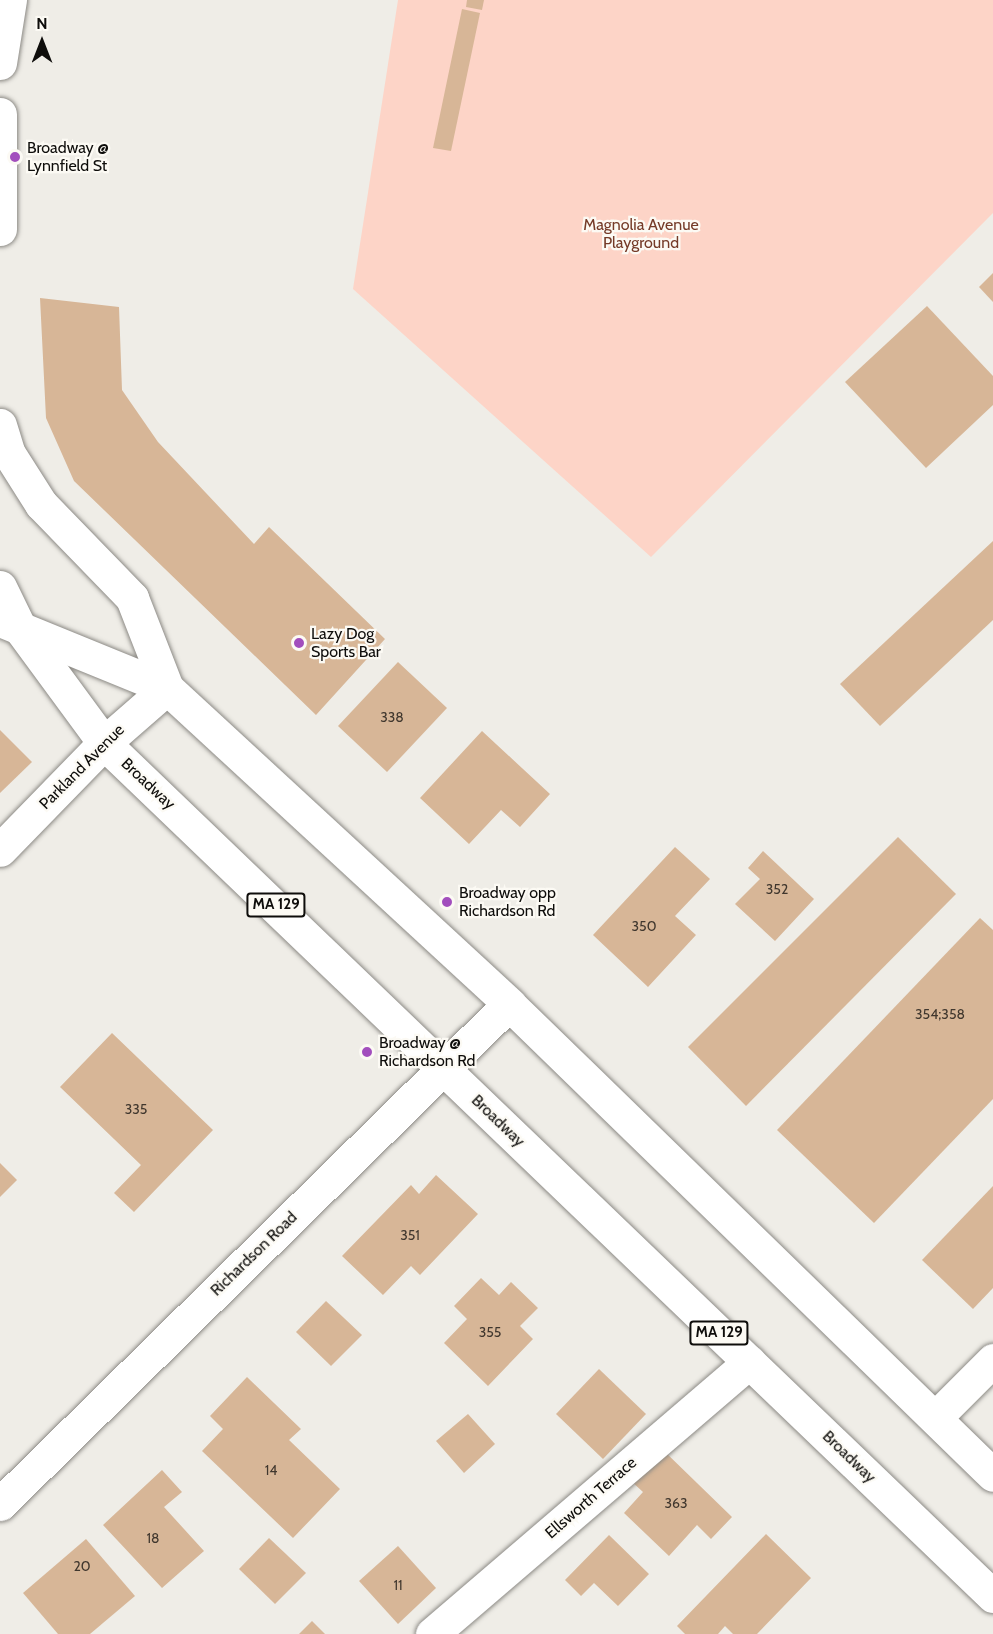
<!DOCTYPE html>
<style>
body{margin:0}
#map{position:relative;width:993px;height:1634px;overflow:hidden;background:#efede7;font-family:Cabin,sans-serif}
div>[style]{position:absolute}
.green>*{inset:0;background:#fdd4c7}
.building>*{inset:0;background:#d7b697}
.roads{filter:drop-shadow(0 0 2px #8c8a85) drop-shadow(0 0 2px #8c8a85)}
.minor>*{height:33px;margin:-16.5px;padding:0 16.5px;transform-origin:16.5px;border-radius:16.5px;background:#fff}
.tertiary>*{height:33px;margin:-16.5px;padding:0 16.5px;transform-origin:16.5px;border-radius:16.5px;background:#fff}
.secondary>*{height:33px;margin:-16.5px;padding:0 16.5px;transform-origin:16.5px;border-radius:16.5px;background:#fff}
.primary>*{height:33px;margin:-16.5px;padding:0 16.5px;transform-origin:16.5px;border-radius:16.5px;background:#fff}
.dots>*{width:16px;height:16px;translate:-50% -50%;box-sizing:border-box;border:3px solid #fcfaf4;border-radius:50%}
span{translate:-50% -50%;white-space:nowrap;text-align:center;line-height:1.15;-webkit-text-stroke:4.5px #fcfaf4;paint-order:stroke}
.number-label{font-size:14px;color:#40372e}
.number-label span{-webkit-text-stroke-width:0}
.shield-label span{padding:2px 4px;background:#fcfaf4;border:2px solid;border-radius:4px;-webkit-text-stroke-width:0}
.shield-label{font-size:15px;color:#0e0d0b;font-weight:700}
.poi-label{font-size:16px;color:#0e0d0b}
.left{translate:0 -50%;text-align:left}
.park-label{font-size:16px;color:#753b28}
.street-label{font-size:16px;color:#0e0d0b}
.north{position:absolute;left:12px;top:12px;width:60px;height:60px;-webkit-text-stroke:4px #fcfaf4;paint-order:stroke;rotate:0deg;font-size:16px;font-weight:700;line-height:24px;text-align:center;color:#0e0d0b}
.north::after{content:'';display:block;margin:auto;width:21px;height:27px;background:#0e0d0b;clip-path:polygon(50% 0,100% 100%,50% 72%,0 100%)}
</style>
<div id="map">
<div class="green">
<div style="clip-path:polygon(398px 0,993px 0,993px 213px,651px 557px,353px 289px)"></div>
</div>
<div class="building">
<div style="clip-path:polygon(467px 0,484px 0,482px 10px,466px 7px)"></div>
<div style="clip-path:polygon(462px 9px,480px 13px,451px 151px,433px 148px)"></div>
<div style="clip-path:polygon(993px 273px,993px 302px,979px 287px)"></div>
<div style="clip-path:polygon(40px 298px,119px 307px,122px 390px,158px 442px,254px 544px,269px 527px,385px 639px,316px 715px,74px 481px,46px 418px)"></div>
<div style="clip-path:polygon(927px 306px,993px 376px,993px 405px,926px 468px,845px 382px)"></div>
<div style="clip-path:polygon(993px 541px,993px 620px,880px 726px,840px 684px)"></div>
<div style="clip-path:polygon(398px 662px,447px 708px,387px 772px,338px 726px)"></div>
<div style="clip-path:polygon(0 730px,32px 762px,0 793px)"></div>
<div style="clip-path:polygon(482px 731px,550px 794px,520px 827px,501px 810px,469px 844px,420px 798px)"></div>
<div style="clip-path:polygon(898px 837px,956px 894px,746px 1106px,688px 1047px)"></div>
<div style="clip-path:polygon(675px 847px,710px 879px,675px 916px,696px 935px,648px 987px,593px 935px)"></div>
<div style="clip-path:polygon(763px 851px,814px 899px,775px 941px,735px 904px,760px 879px,748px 868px)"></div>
<div style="clip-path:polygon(980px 918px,993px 930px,993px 1099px,874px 1223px,777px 1130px)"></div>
<div style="clip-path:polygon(112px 1033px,213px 1130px,134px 1212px,114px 1193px,141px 1165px,60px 1087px)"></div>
<div style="clip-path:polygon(0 1163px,17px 1180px,0 1197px)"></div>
<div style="clip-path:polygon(436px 1175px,478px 1214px,420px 1275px,411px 1266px,383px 1295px,342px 1256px,411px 1185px,419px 1194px)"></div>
<div style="clip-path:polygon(993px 1186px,993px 1288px,973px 1309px,922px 1260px)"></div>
<div style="clip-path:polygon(481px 1278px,499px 1295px,511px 1282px,538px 1308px,520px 1326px,533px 1339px,488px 1386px,444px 1343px,467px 1319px,454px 1306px)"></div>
<div style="clip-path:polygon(326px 1301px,362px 1335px,331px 1366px,296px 1332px)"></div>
<div style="clip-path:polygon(599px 1369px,646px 1414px,603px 1459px,556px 1414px)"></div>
<div style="clip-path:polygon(247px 1377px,301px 1429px,289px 1440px,340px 1489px,293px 1538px,202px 1451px,223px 1429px,210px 1416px)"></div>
<div style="clip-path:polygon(468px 1414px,495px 1444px,464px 1473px,436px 1441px)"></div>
<div style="clip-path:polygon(662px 1449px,732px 1517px,711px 1539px,697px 1525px,669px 1556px,624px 1513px,643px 1492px,631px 1481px)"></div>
<div style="clip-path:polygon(162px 1470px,182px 1492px,164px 1507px,204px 1551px,162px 1588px,103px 1525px)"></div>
<div style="clip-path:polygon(766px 1534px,811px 1578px,757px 1634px,733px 1634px,725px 1626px,718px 1634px,685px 1634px,677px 1626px)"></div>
<div style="clip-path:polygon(609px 1535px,649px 1574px,618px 1606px,594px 1583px,581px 1596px,565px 1580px)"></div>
<div style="clip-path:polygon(269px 1538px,306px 1573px,275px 1604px,239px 1569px)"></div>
<div style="clip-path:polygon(86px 1539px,135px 1596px,90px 1634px,58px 1634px,23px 1593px)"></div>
<div style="clip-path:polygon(398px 1546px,436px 1588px,398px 1624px,359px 1581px)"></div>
<div style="clip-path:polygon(312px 1621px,325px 1634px,299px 1634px)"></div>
</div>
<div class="roads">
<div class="minor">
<div style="left:935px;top:1418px;width:82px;rotate:-45deg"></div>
<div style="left:432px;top:1634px;width:418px;rotate:-40.6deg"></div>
</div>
<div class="tertiary">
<div style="left:0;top:1504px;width:713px;rotate:-44.49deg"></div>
</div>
<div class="secondary">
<div style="left:0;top:63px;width:64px;rotate:-81deg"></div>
<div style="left:0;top:114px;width:115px;rotate:90deg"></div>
<div style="left:0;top:425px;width:28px;rotate:73deg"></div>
<div style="left:8px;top:452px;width:62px;rotate:57.6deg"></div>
<div style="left:41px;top:504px;width:131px;rotate:45.9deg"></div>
<div style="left:132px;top:598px;width:97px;rotate:68.7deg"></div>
<div style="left:167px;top:688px;width:84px;rotate:138.9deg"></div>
<div style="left:104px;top:743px;width:149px;rotate:134.2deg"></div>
<div style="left:0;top:587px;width:48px;rotate:64deg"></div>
</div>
<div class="primary">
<div style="left:0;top:620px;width:180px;rotate:22.2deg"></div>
<div style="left:167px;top:688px;width:466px;rotate:42.7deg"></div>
<div style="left:509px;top:1004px;width:675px;rotate:44.22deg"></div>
<div style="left:21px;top:630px;width:140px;rotate:53.7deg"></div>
<div style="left:104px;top:743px;width:1232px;rotate:43.82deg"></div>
</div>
</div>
<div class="dots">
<div style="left:15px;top:157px;background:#a24ebd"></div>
<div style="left:299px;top:643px;background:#a24ebd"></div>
<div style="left:447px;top:902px;background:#a24ebd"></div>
<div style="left:367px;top:1052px;background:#a24ebd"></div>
</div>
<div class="number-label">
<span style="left:392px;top:717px">338</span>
<span style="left:777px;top:889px">352</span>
<span style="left:644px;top:926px">350</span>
<span style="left:940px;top:1014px">354;358</span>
<span style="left:136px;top:1109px">335</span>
<span style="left:410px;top:1235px">351</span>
<span style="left:490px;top:1332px">355</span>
<span style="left:271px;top:1470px">14</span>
<span style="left:676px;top:1503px">363</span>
<span style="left:153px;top:1538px">18</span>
<span style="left:82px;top:1566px">20</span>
<span style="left:398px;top:1585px">11</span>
</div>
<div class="shield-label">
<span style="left:276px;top:905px">MA 129</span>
<span style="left:719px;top:1333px">MA 129</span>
</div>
<div class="poi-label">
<span class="left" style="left:27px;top:157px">Broadway @<br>Lynnfield St</span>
<span class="left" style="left:311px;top:643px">Lazy Dog<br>Sports Bar</span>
<span class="left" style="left:459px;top:902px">Broadway opp<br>Richardson Rd</span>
<span class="left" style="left:379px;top:1052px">Broadway @<br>Richardson Rd</span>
</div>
<div class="park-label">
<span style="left:641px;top:234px">Magnolia Avenue<br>Playground</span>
</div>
<div class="street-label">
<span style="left:82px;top:767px;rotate:-45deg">Parkland Avenue</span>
<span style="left:148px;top:784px;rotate:43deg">Broadway</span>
<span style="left:498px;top:1121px;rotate:44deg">Broadway</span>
<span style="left:254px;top:1254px;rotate:-44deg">Richardson Road</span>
<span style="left:849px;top:1457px;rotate:44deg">Broadway</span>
<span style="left:591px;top:1498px;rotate:-41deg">Ellsworth Terrace</span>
</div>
<div class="north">N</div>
</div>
